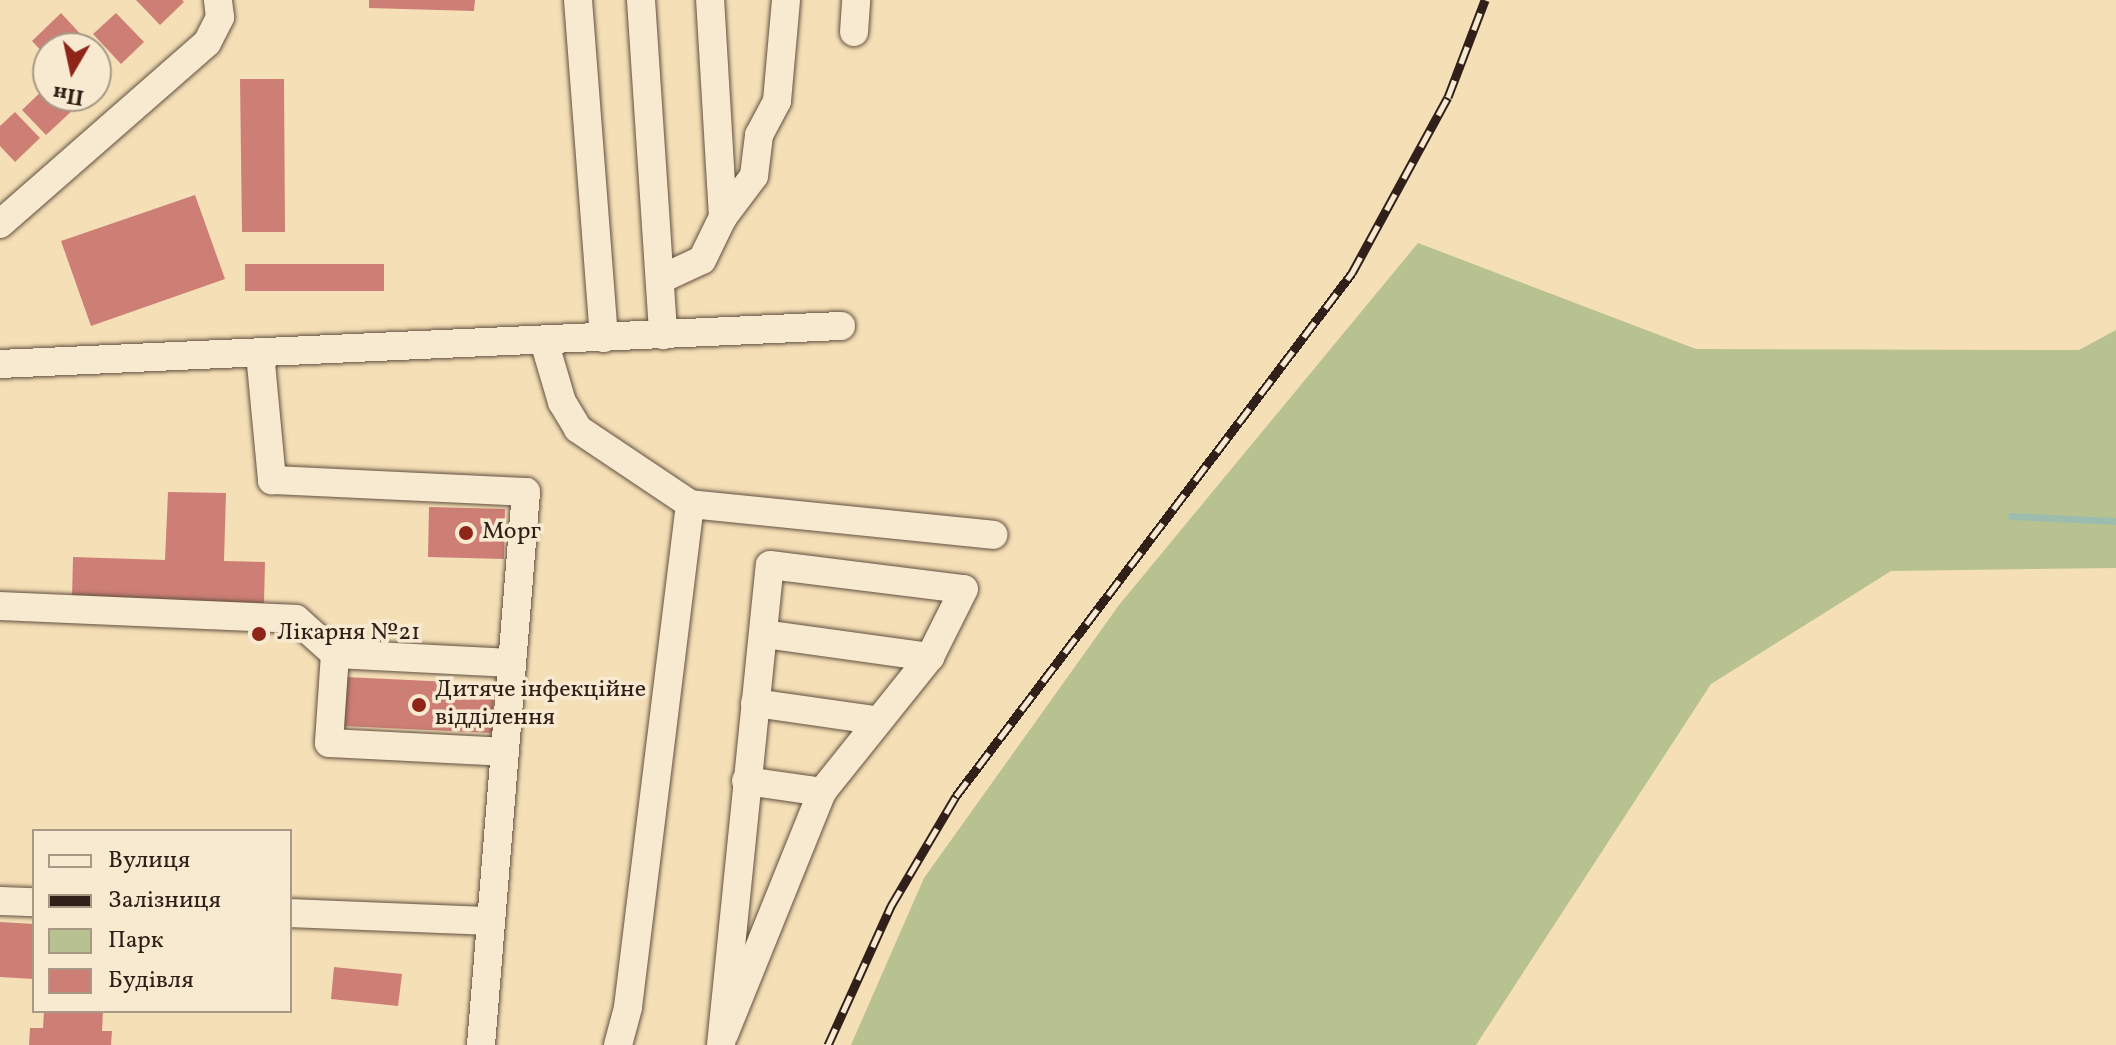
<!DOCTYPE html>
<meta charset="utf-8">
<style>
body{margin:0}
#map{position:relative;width:2116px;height:1045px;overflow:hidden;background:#f5dfb6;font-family:Vollkorn,serif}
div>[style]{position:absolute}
.green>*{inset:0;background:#b8c291}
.stream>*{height:7px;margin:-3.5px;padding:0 3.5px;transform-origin:3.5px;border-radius:3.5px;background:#9cbdae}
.building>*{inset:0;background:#cd7e75}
.roads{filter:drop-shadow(0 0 2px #615040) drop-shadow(0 0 2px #615040)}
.minor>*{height:28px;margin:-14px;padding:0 14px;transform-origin:14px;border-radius:14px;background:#f8ead0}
.rail>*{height:9px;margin-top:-4.5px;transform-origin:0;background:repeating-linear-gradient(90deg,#f8ead0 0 18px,#302019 0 36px);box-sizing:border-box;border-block:2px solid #302019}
.dots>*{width:22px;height:22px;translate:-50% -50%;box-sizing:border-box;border:4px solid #f8ead0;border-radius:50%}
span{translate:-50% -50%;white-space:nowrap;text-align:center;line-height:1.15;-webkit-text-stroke:7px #f8ead0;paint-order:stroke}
.poi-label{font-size:24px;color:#302019}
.left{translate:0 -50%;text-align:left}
.legend{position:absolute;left:32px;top:829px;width:260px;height:184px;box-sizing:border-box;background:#f8ead0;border:2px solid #a89987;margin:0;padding:10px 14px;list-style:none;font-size:24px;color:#302019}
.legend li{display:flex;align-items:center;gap:16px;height:40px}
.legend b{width:40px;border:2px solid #a89987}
.north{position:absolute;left:32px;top:32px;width:80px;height:80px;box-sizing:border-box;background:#f8ead0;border:2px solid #a89987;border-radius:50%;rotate:189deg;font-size:22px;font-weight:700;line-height:32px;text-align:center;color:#302019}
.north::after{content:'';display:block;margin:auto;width:28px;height:36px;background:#8f2418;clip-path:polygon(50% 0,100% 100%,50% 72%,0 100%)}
</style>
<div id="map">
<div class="green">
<div style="clip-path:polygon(1418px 243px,1696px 349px,2079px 350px,2116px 330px,2116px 568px,1891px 571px,1711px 684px,1476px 1045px,851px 1045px,924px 878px,1119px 605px)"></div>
</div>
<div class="stream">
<div style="left:2011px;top:516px;width:105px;rotate:2.7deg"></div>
</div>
<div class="building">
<div style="clip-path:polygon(136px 0,182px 0,184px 2px,160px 25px)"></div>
<div style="clip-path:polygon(369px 0,475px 0,474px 11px,369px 8px)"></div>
<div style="clip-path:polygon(61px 13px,86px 40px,77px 48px,48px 48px,48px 58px,32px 41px)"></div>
<div style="clip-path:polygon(116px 13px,144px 42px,121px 64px,93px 34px)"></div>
<div style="clip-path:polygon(240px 79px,284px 79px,285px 232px,242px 232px)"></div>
<div style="clip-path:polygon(48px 85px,48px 96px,62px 96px,74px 109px,46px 135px,22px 110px)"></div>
<div style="clip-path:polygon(15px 112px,40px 138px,15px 162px,0 146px,0 126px)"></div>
<div style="clip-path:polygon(195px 195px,225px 279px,91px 326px,61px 241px)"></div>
<div style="clip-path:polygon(245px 264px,384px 264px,384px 291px,245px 291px)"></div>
<div style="clip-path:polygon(168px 492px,226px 493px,224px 561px,265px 562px,264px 603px,72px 598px,73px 557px,165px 560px)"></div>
<div style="clip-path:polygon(429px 507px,505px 509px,504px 559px,428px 557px)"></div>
<div style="clip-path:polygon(345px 677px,494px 684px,492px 733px,343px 726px)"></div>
<div style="clip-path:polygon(0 922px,34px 924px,34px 979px,0 977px)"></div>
<div style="clip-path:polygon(334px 967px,402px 974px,398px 1006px,331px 999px)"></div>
<div style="clip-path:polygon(44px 1011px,103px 1011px,102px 1031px,112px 1031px,111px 1045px,29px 1045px,30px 1028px,43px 1028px)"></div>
</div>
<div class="roads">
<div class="minor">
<div style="left:578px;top:0;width:339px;rotate:85.6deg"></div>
<div style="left:641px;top:0;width:336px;rotate:86.2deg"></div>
<div style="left:854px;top:32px;width:32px;rotate:-86deg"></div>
<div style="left:723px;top:217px;width:51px;rotate:-52.9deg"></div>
<div style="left:754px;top:176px;width:41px;rotate:-83deg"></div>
<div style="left:759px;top:135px;width:38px;rotate:-62deg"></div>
<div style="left:777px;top:101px;width:101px;rotate:-84.9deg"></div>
<div style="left:0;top:224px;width:275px;rotate:-41.2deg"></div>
<div style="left:207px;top:43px;width:29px;rotate:-63deg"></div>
<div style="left:220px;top:17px;width:17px;rotate:-97deg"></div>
<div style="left:661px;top:279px;width:45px;rotate:-24.9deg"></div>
<div style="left:702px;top:260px;width:48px;rotate:-64deg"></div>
<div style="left:723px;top:217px;width:217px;rotate:-93.4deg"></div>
<div style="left:544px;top:341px;width:64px;rotate:73.6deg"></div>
<div style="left:562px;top:402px;width:31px;rotate:59deg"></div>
<div style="left:578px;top:429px;width:135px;rotate:33.8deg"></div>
<div style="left:260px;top:353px;width:128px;rotate:84.6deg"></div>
<div style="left:272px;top:480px;width:254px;rotate:2.7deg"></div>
<div style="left:526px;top:492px;width:555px;rotate:94.65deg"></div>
<div style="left:0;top:364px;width:842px;rotate:-2.59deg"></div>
<div style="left:0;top:606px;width:296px;rotate:2.5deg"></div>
<div style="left:296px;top:619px;width:52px;rotate:41.9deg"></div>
<div style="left:335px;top:654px;width:89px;rotate:93.9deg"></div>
<div style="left:329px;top:743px;width:175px;rotate:2.9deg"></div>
<div style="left:764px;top:634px;width:168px;rotate:7.9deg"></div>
<div style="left:335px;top:654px;width:177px;rotate:2.9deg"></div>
<div style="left:755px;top:703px;width:121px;rotate:8.1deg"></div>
<div style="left:746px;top:781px;width:77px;rotate:8.2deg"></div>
<div style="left:0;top:901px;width:34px;rotate:2deg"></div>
<div style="left:290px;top:913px;width:201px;rotate:2.3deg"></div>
<div style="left:618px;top:1045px;width:39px;rotate:-75deg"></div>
<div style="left:628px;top:1007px;width:507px;rotate:-82.97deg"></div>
<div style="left:690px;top:504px;width:305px;rotate:5.8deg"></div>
<div style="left:721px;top:1045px;width:482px;rotate:-84.2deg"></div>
<div style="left:770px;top:565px;width:195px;rotate:7.1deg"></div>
<div style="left:964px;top:589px;width:76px;rotate:116.6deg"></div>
<div style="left:930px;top:657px;width:173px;rotate:128.7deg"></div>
<div style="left:822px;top:792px;width:261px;rotate:112deg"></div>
</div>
</div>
<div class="rail">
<div style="left:828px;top:1045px;width:153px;rotate:-65.6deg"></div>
<div style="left:891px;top:906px;width:128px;rotate:-59.4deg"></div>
<div style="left:956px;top:796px;width:656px;rotate:-52.87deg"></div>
<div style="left:1352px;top:273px;width:200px;rotate:-61.4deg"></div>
<div style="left:1448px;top:97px;width:104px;rotate:-69.1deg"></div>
</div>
<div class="dots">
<div style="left:466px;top:533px;background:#8f2418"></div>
<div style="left:259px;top:634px;background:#8f2418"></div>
<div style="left:419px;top:705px;background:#8f2418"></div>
</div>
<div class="poi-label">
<span class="left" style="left:482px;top:533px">Морг</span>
<span class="left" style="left:277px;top:634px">Лікарня №21</span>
<span class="left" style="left:435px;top:705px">Дитяче інфекційне<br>відділення</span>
</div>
<ul class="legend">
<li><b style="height:10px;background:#f8ead0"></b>Вулиця</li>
<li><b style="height:10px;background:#302019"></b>Залізниця</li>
<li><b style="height:22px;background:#b8c291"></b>Парк</li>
<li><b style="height:22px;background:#cd7e75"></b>Будівля</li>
</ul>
<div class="north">Пн</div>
</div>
